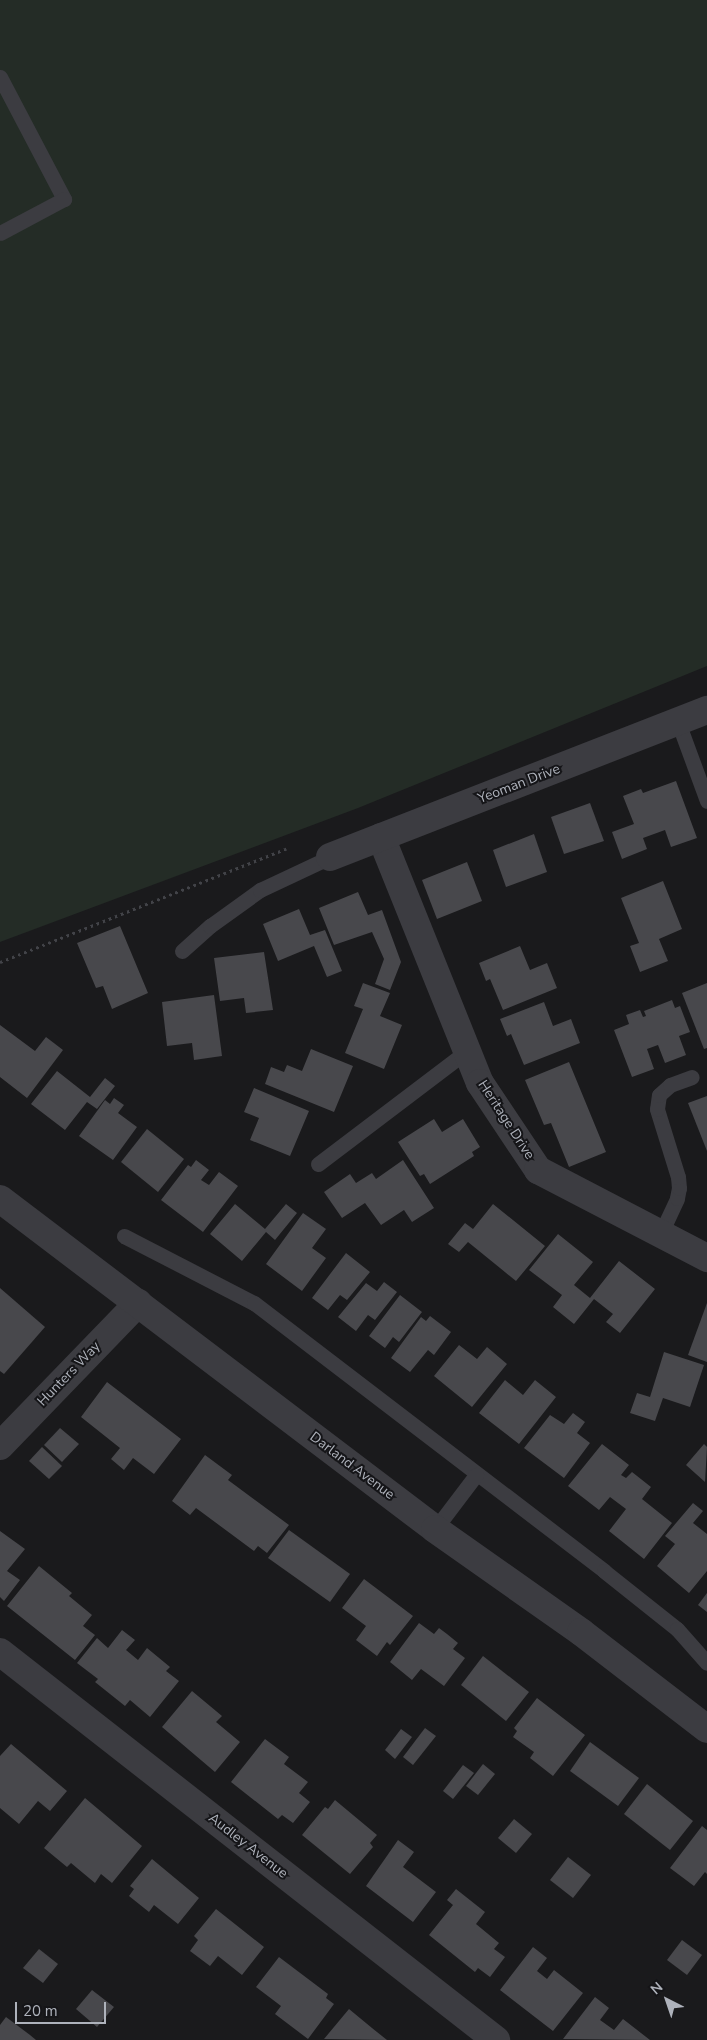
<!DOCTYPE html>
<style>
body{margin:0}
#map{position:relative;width:707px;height:2040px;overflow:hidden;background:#1a1a1c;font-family:"Nunito Sans",sans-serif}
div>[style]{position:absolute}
.green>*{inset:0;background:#242c26}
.building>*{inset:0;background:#48484c}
.path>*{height:3px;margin-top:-1.5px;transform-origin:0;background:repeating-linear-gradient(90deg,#424348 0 2.5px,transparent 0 6.5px)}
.service>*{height:15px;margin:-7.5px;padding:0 7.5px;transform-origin:7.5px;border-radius:7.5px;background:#3c3c41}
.minor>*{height:28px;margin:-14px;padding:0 14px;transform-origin:14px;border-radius:14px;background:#3c3c41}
.tertiary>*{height:28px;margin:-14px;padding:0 14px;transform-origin:14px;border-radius:14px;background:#3c3c41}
span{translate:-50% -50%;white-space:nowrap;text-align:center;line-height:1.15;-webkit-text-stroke:4px #151518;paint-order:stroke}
.street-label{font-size:14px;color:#aeb2bb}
.north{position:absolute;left:642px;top:1975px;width:50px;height:50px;-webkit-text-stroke:4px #151518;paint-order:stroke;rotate:319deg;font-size:14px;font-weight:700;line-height:20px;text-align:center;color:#aeb2bb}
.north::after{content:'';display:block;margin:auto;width:18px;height:22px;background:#aeb2bb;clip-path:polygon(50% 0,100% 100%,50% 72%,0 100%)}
.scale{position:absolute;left:15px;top:2002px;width:91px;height:22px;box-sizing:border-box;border:2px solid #aeb2bb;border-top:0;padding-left:6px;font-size:15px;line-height:18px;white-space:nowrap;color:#aeb2bb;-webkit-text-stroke:4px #151518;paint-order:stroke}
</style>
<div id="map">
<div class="green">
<div style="clip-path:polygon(0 0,707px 0,707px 666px,358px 808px,0 942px)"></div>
</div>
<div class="building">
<div style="clip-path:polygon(676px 781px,697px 838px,671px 847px,665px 830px,643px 838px,647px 849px,622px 859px,612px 832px,634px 824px,623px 796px,641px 789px,643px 793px)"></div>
<div style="clip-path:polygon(590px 803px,604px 841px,564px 854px,551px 817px)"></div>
<div style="clip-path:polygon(534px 834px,547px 872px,506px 887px,493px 850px)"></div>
<div style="clip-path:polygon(467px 862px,482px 901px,437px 919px,422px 880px)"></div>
<div style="clip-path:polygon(663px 881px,682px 929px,659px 939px,668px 961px,640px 972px,630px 946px,639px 943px,621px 898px)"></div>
<div style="clip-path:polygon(358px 892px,368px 915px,382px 910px,401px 962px,390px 990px,375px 984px,384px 959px,372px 932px,334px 945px,319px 908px)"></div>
<div style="clip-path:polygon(299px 909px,310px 935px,325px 930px,342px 971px,327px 977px,314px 946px,278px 961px,263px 924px)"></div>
<div style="clip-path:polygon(120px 926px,148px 993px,112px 1009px,103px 986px,96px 988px,77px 943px)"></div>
<div style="clip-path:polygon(520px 946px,530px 970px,547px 963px,557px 988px,503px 1010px,490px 979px,486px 981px,479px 963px)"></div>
<div style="clip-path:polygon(264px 952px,273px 1010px,246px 1013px,244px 998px,220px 1001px,214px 958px)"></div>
<div style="clip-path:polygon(363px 983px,390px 993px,380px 1016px,402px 1025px,384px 1069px,345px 1053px,363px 1009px,354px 1006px)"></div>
<div style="clip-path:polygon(707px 983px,707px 1048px,704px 1049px,682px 993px)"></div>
<div style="clip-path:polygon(214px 995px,222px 1056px,194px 1060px,192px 1043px,167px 1046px,162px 1002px)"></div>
<div style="clip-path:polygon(672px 1000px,675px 1008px,680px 1006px,690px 1032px,679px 1036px,686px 1055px,665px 1063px,658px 1045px,647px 1049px,654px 1069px,632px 1077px,614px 1030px,629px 1024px,626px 1015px,640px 1010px,643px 1017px,646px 1016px,644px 1011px)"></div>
<div style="clip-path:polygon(544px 1002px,553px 1026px,571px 1019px,580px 1043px,524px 1065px,511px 1034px,507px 1036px,500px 1019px)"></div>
<div style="clip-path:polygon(0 1025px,35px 1051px,46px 1037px,63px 1050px,27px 1098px,0 1077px)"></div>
<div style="clip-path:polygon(311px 1049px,353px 1066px,334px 1112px,265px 1084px,271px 1067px,284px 1072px,287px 1065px,302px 1071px)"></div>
<div style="clip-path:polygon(569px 1062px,606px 1152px,569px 1167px,551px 1123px,544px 1125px,525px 1080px)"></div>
<div style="clip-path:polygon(57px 1071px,90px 1097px,105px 1078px,115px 1086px,97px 1109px,87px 1102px,65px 1130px,31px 1104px)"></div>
<div style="clip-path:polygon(254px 1088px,309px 1111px,290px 1156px,250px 1140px,259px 1118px,244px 1112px)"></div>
<div style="clip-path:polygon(707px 1096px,707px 1151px,688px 1103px)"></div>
<div style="clip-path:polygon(114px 1098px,124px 1105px,118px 1113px,137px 1127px,113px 1160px,79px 1136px,105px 1100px,110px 1104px)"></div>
<div style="clip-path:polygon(434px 1119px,442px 1132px,463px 1119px,480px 1147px,472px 1152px,474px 1156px,430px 1184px,424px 1174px,420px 1176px,398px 1142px)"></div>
<div style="clip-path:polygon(147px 1129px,184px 1159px,158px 1192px,121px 1162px)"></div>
<div style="clip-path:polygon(196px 1160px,209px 1170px,201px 1180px,209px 1185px,219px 1172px,238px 1186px,203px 1232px,161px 1200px,188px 1165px,191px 1167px)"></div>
<div style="clip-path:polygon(403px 1160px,434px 1208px,412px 1222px,404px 1210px,381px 1225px,365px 1203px,342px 1218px,324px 1192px,350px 1174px,356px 1183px,372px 1173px,376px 1179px)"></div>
<div style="clip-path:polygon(235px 1204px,265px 1229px,286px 1204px,297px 1213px,275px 1240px,266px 1232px,242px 1261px,210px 1234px)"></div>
<div style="clip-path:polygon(493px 1204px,545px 1246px,516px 1281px,468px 1242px,459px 1252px,448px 1244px,465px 1223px,473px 1229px)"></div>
<div style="clip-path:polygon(303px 1213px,326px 1229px,312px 1248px,326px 1258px,302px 1291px,266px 1264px)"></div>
<div style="clip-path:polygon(558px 1234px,593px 1262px,574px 1285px,590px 1298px,619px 1261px,655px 1289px,620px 1333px,606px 1322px,613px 1314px,594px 1299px,574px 1324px,553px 1307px,562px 1295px,529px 1270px)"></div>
<div style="clip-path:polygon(346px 1253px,370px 1272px,347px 1300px,340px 1295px,328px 1310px,312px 1298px)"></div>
<div style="clip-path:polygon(384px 1282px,397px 1292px,375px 1320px,368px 1315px,356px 1331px,338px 1317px,366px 1283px,377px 1291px)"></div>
<div style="clip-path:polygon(0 1288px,45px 1327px,4px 1374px,0 1371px)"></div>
<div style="clip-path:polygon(400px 1295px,422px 1312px,399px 1342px,393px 1337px,385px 1348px,369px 1336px)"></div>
<div style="clip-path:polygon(707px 1303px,707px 1362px,688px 1355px)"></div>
<div style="clip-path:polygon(430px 1316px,451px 1332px,434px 1355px,428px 1350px,410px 1372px,391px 1358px,421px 1317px,426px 1321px)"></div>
<div style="clip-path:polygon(459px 1345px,477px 1359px,487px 1347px,507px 1364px,472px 1407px,434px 1376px)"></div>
<div style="clip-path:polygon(664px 1352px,704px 1365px,690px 1407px,663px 1398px,655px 1421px,630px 1413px,637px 1393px,650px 1397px)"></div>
<div style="clip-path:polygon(505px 1380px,523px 1395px,535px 1380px,556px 1397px,519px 1444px,479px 1413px)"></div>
<div style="clip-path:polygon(107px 1382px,181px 1439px,154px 1474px,133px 1458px,124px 1470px,111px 1459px,120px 1448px,81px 1417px)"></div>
<div style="clip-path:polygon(573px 1413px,585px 1422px,577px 1433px,590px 1443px,564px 1478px,524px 1448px,550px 1415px,564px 1424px)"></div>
<div style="clip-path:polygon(60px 1428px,79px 1444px,62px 1462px,44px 1445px)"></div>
<div style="clip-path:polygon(602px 1444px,629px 1465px,621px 1475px,626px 1478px,632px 1472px,651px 1487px,642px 1499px,672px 1523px,644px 1559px,609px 1531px,626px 1509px,610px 1497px,599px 1510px,568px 1486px)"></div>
<div style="clip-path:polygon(704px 1444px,707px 1447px,705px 1482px,686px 1465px)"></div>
<div style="clip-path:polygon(42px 1447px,62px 1466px,49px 1479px,29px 1461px)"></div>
<div style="clip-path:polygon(205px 1455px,232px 1475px,228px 1480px,289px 1525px,267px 1553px,258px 1546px,254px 1551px,196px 1508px,190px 1515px,172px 1501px)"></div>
<div style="clip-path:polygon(693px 1503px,703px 1511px,693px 1523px,707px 1534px,707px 1571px,689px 1593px,657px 1566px,675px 1544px,665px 1536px)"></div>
<div style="clip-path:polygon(289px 1530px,350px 1574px,330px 1602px,268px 1558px)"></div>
<div style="clip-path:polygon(0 1531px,25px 1549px,7px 1571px,20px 1580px,4px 1601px,0 1597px)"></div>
<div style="clip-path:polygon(39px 1566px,72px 1593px,69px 1596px,92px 1615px,83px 1626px,95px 1635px,75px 1660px,7px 1606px)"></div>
<div style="clip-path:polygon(364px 1579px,413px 1616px,390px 1645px,387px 1642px,377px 1656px,356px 1640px,366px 1626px,342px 1608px)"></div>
<div style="clip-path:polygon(707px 1593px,707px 1612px,698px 1605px)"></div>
<div style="clip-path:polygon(419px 1623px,434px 1634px,439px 1628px,447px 1634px,458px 1643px,453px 1649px,465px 1658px,444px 1686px,421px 1669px,412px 1680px,390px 1662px)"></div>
<div style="clip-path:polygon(122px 1630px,135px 1640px,126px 1650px,138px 1660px,147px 1648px,170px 1667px,166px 1671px,179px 1681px,150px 1717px,130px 1700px,125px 1706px,95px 1682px,98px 1679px,77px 1663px,97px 1638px,108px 1648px)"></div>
<div style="clip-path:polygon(483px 1656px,529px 1692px,506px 1721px,461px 1685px)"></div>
<div style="clip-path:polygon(192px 1691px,222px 1716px,216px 1722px,240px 1742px,215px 1772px,162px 1727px)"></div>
<div style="clip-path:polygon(537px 1698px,585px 1735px,553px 1776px,530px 1758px,534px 1752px,513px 1737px,517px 1731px,514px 1728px)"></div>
<div style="clip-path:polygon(425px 1728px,436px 1736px,413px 1765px,403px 1757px)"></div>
<div style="clip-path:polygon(401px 1729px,412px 1737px,395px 1759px,385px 1750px)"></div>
<div style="clip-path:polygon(265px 1739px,289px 1757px,284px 1764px,308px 1782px,299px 1793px,310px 1802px,293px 1823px,282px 1815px,278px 1819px,231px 1782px)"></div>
<div style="clip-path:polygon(590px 1742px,639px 1778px,618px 1806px,570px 1771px)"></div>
<div style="clip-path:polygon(11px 1744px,67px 1791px,50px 1811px,38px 1801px,19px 1824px,0 1808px,0 1756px)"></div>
<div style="clip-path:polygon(483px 1764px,495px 1774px,478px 1795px,466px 1786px)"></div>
<div style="clip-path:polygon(463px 1765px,474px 1773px,453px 1799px,443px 1791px)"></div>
<div style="clip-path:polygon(647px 1784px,693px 1821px,670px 1850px,624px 1814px)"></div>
<div style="clip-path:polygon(85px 1798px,142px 1846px,112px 1883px,101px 1874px,95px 1883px,71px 1863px,67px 1867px,44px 1848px)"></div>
<div style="clip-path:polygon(335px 1800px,377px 1835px,370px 1843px,373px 1847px,350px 1874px,302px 1835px,325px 1807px,328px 1809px)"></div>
<div style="clip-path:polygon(514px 1819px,532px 1834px,516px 1853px,498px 1838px)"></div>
<div style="clip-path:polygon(702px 1826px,707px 1830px,707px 1874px,705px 1872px,694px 1886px,670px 1868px)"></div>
<div style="clip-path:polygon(398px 1840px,414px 1852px,403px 1867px,436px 1892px,413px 1922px,366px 1886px)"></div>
<div style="clip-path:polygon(568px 1857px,591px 1875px,573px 1898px,550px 1880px)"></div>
<div style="clip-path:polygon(152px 1859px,199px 1898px,178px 1924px,154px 1905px,149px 1912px,129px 1896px,134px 1889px,130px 1886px)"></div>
<div style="clip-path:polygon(456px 1889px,485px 1912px,476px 1924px,499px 1943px,494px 1949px,505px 1957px,490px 1977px,478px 1968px,475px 1972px,429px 1935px,453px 1905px,447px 1900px)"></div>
<div style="clip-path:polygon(216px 1909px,264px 1947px,242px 1975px,218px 1956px,210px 1966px,190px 1951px,198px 1940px,194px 1936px)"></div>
<div style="clip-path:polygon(682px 1940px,702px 1955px,687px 1975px,667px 1960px)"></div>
<div style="clip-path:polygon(533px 1947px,547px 1958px,537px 1971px,547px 1979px,554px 1970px,583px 1993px,553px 2031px,500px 1990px)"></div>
<div style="clip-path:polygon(39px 1949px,58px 1964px,43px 1983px,23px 1968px)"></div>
<div style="clip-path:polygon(279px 1957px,328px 1994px,326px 1998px,334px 2004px,308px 2039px,275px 2014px,281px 2006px,256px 1987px)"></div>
<div style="clip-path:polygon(92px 1990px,114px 2007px,97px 2027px,76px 2009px)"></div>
<div style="clip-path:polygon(595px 1997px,609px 2008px,600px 2020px,614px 2030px,623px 2019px,650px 2040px,563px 2039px)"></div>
<div style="clip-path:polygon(349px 2009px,372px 2028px,387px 2040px,324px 2039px)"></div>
<div style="clip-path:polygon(6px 2017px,30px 2035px,36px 2040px,0 2040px,0 2025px)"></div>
</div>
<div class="path">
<div style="left:0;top:962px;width:308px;rotate:-21.6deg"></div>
</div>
<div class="service">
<div style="left:0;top:77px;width:138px;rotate:62.3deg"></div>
<div style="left:64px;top:199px;width:72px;rotate:152deg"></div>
<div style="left:678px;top:722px;width:84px;rotate:69.8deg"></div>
<div style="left:182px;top:951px;width:38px;rotate:-42deg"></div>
<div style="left:210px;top:926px;width:62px;rotate:-35.8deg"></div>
<div style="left:260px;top:890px;width:77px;rotate:-25.2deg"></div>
<div style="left:318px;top:1164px;width:187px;rotate:-37.2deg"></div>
<div style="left:661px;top:1233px;width:38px;rotate:-65deg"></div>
<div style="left:677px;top:1198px;width:10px;rotate:-79deg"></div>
<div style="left:679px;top:1188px;width:11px;rotate:-95deg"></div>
<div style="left:678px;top:1177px;width:71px;rotate:-107.2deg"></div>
<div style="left:657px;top:1109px;width:14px;rotate:-82deg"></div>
<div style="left:659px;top:1095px;width:15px;rotate:-42deg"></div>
<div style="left:670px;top:1085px;width:23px;rotate:-20deg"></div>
<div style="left:124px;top:1236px;width:146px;rotate:27.3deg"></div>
<div style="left:254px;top:1303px;width:441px;rotate:37.4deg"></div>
<div style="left:604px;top:1571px;width:93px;rotate:38.5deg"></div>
<div style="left:677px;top:1629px;width:45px;rotate:48.6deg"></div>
<div style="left:435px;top:1529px;width:68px;rotate:-52.8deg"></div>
</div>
<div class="minor">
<div style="left:381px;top:837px;width:265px;rotate:68.1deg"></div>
<div style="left:480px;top:1083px;width:105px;rotate:56.3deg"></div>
<div style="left:538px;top:1170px;width:191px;rotate:27.5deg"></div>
<div style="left:330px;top:857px;width:405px;rotate:-21.3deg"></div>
<div style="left:0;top:1446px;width:199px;rotate:-46deg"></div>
<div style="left:0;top:1652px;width:630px;rotate:38.03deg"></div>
</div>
<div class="tertiary">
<div style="left:0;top:1199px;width:546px;rotate:37.18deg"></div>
<div style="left:435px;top:1529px;width:179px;rotate:35.2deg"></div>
<div style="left:581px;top:1632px;width:159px;rotate:37.6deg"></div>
</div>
<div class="street-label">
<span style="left:519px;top:784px;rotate:-21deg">Yeoman Drive</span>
<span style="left:506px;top:1120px;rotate:57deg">Heritage Drive</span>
<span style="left:69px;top:1374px;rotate:-46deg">Hunters Way</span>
<span style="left:352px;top:1466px;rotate:37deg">Darland Avenue</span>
<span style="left:248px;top:1846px;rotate:38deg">Audley Avenue</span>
</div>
<div class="north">N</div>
<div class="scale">20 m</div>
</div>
